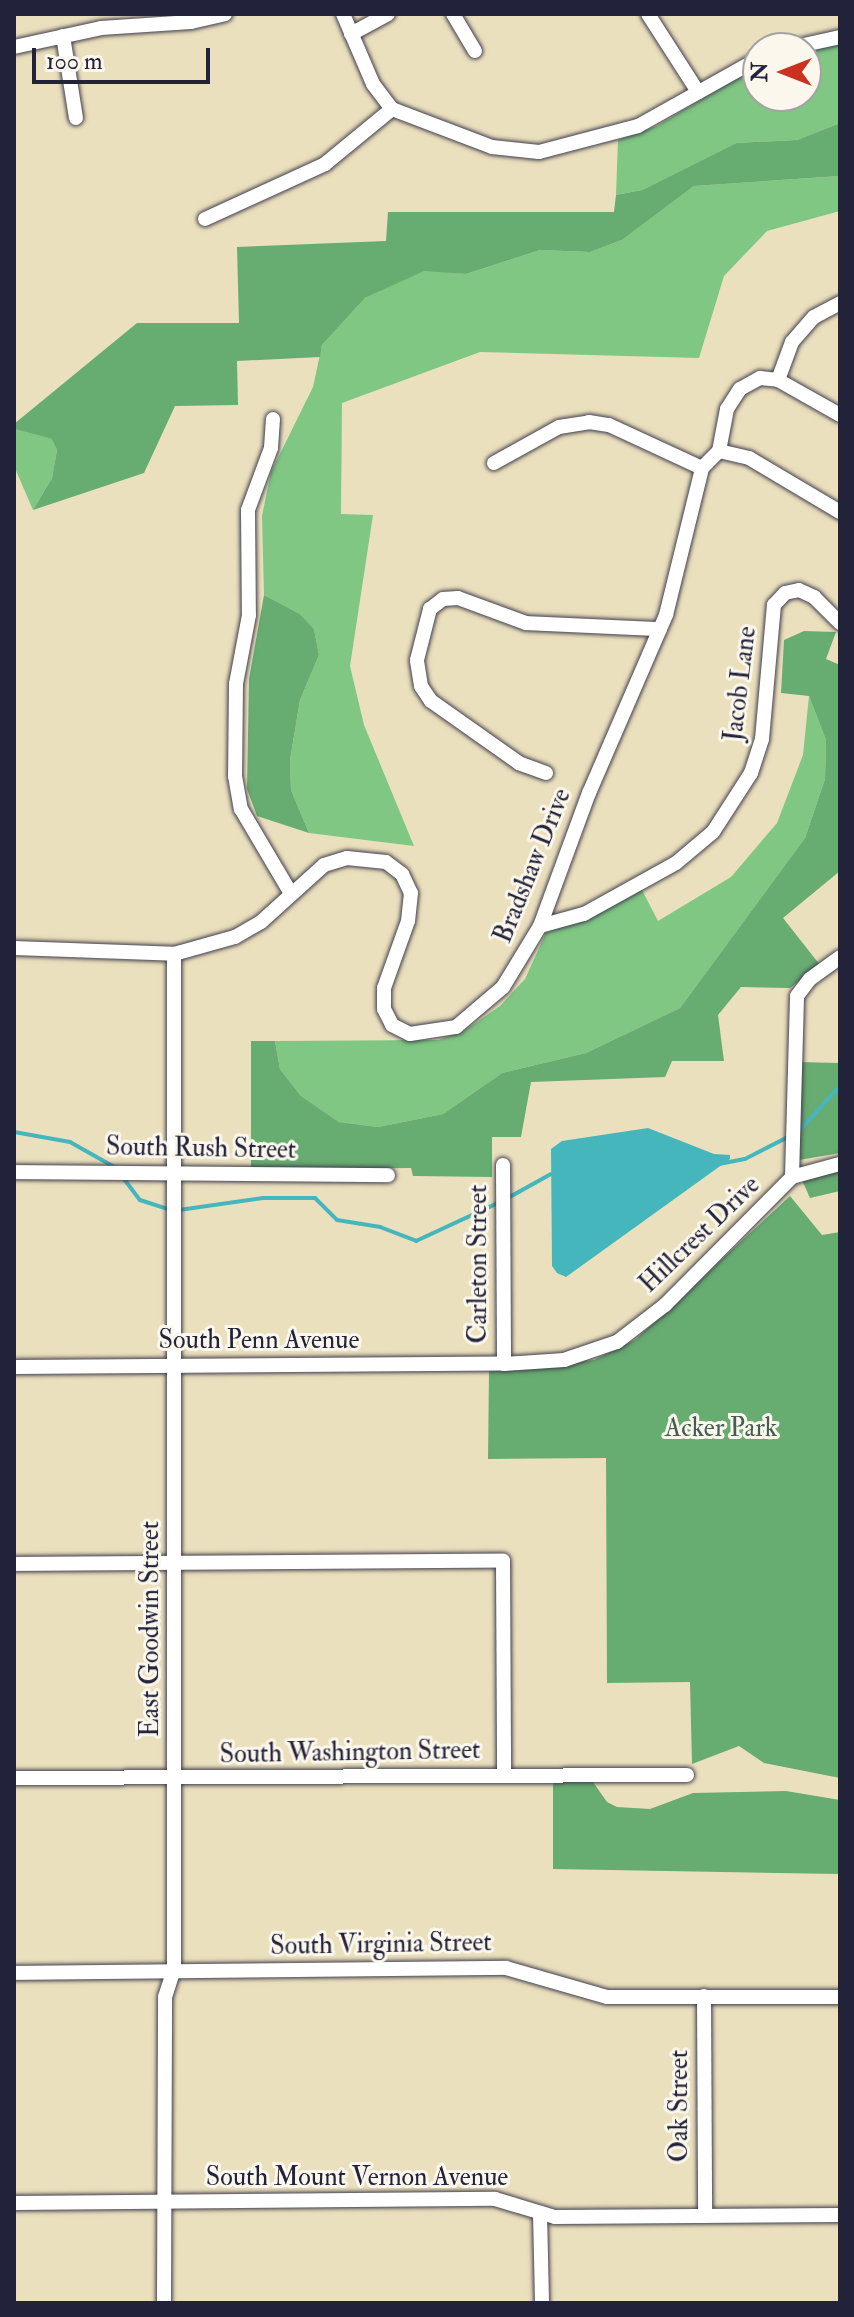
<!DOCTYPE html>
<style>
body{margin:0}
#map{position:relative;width:854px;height:2317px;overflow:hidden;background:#ebe0bd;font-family:"IM FELL Double Pica",serif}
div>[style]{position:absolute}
.green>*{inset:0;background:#7fc783}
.forest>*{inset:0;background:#67ac71}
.water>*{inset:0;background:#46b6bd}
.stream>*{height:4px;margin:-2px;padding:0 2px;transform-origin:2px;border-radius:2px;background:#46b6bd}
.roads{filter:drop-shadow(0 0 2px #403e4e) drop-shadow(0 0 2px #403e4e)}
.minor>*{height:14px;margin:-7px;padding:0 7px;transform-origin:7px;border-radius:7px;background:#fff}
span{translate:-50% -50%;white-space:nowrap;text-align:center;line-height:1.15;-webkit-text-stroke:6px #fbf7ec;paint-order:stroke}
.street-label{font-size:26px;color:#22223b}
.park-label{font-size:26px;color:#435c54}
.frame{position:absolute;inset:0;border:16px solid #22223b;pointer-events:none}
.north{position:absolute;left:742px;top:32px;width:80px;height:80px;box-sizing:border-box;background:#fbf7ec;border:2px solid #a4a2a5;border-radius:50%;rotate:270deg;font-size:22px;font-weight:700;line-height:32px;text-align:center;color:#22223b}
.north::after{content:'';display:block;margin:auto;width:28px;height:36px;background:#c8321e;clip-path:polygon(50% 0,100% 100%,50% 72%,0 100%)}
.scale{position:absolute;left:32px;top:48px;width:178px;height:36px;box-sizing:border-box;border:4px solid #22223b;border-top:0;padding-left:10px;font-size:24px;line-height:28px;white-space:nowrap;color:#22223b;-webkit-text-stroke:6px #fbf7ec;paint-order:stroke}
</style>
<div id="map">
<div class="green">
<div style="clip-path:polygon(840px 43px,840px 123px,797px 140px,736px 143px,642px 190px,616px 195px,618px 140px,657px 126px,758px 66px,758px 96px,806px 96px,806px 51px)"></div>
<div style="clip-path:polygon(840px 176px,840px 211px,767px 231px,724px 276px,699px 358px,480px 352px,342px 403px,341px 514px,373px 515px,350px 666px,364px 725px,414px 846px,309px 833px,291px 790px,290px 760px,300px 700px,319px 655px,314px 629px,300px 614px,264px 595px,262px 516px,271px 472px,313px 387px,322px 345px,365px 298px,424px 270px,466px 274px,540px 250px,590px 252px,622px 240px,694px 186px)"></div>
<div style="clip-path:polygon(14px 429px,53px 439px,57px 450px,52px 478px,33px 510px,14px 466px)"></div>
<div style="clip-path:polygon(809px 696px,826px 740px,825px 779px,805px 838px,680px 1008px,586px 1053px,502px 1073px,443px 1114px,378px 1127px,339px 1122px,301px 1096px,280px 1069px,275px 1041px,438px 1040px,464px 1031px,500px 1006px,525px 979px,546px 933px,641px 888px,658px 921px,731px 877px,777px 823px,803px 755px)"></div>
</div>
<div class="forest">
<div style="clip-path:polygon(840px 123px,840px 176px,694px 186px,622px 240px,590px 252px,540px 250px,466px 274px,424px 271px,365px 298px,322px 345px,320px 357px,237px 361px,238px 405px,175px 406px,144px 473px,33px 510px,52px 478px,57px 450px,52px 439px,14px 429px,14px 424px,137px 323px,239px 323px,237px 247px,386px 241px,388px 212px,614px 212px,616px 195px,642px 190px,736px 143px,797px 140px)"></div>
<div style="clip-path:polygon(264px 595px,300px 614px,314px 629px,319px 655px,300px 700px,290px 760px,291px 790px,309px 833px,257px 816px,247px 789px,249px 679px)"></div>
<div style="clip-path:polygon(804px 631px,836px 632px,826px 659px,840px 665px,840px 871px,783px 918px,820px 965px,790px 988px,741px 987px,718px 1015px,724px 1061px,672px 1061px,665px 1077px,531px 1082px,521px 1137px,492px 1137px,492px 1177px,413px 1176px,411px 1168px,251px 1170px,251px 1041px,275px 1041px,280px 1069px,301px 1096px,339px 1122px,378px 1127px,443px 1114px,502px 1073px,586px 1053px,680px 1008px,805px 838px,825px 779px,826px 740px,809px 696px,781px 693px,784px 640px)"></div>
<div style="clip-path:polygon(797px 1062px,840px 1063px,840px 1153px,799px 1160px)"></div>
<div style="clip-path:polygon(840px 1170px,840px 1191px,810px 1198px,801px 1178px)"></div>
<div style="clip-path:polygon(790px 1196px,822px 1235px,840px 1232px,840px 1778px,764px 1763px,739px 1746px,692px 1764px,690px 1682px,607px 1683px,606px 1458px,488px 1459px,489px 1371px,594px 1360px,635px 1340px)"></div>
<div style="clip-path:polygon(553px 1780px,593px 1782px,607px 1802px,617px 1807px,650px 1809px,693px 1793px,786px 1791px,840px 1800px,840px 1874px,553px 1869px)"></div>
</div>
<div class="water">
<div style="clip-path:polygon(648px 1128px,714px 1154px,730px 1155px,730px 1159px,566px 1277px,557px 1273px,552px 1266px,551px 1149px,562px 1141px)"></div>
</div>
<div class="stream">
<div style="left:799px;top:1131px;width:61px;rotate:-47.7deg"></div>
<div style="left:14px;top:1132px;width:57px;rotate:10.1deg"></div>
<div style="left:70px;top:1142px;width:53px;rotate:29.5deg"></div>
<div style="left:719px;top:1164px;width:26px;rotate:-11deg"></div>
<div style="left:745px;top:1159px;width:48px;rotate:-27.1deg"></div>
<div style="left:121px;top:1175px;width:31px;rotate:53deg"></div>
<div style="left:140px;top:1200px;width:32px;rotate:18deg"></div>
<div style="left:506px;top:1199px;width:51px;rotate:-29.1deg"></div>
<div style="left:179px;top:1210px;width:85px;rotate:-8.1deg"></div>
<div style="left:263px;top:1198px;width:52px"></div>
<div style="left:315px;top:1198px;width:31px;rotate:45deg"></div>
<div style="left:337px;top:1220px;width:44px;rotate:9.2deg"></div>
<div style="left:380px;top:1227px;width:39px;rotate:21deg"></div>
<div style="left:416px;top:1241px;width:90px;rotate:-24.9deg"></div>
</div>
<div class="roads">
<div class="minor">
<div style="left:343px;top:14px;width:76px;rotate:66.8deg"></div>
<div style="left:373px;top:84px;width:31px;rotate:53deg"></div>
<div style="left:392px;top:109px;width:107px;rotate:20.8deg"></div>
<div style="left:492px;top:147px;width:47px;rotate:6.1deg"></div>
<div style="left:539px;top:152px;width:102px;rotate:-14.7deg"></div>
<div style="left:638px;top:126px;width:137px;rotate:-29.2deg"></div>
<div style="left:453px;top:14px;width:43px;rotate:59.3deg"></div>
<div style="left:648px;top:14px;width:93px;rotate:57.3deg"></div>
<div style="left:351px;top:34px;width:42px;rotate:-28.4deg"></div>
<div style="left:63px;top:36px;width:83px;rotate:81deg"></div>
<div style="left:14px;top:47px;width:89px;rotate:-12.3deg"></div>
<div style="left:101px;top:28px;width:90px;rotate:-3.8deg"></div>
<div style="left:191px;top:22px;width:35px;rotate:-13deg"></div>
<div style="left:790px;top:48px;width:51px;rotate:-12.4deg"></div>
<div style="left:205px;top:219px;width:132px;rotate:-24.6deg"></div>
<div style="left:325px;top:164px;width:87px;rotate:-39.4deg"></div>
<div style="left:778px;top:380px;width:71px;rotate:29.4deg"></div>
<div style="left:273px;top:419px;width:29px;rotate:94deg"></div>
<div style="left:271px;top:448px;width:66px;rotate:110.4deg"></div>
<div style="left:248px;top:510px;width:105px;rotate:89.5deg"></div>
<div style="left:249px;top:615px;width:70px;rotate:100.7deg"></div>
<div style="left:236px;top:684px;width:92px;rotate:90.6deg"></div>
<div style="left:235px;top:776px;width:34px;rotate:80deg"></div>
<div style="left:241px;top:809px;width:96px;rotate:59.4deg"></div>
<div style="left:719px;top:451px;width:43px;rotate:-79.2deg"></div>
<div style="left:727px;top:409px;width:24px;rotate:-57deg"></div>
<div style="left:740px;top:389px;width:23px;rotate:-29deg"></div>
<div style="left:760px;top:378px;width:18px;rotate:6deg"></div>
<div style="left:778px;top:380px;width:40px;rotate:-69.8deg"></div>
<div style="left:792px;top:342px;width:33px;rotate:-49deg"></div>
<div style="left:814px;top:317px;width:30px;rotate:-28deg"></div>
<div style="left:494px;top:463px;width:74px;rotate:-29deg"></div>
<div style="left:559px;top:427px;width:30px;rotate:-9deg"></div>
<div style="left:589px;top:422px;width:20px;rotate:9deg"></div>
<div style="left:609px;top:425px;width:102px;rotate:24.8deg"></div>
<div style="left:546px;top:773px;width:29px;rotate:-160deg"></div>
<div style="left:519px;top:763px;width:108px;rotate:-144.8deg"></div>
<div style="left:431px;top:701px;width:18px;rotate:-124deg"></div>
<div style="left:421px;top:686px;width:26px;rotate:-99deg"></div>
<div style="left:417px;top:660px;width:53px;rotate:-75.7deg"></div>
<div style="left:430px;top:609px;width:16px;rotate:-38deg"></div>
<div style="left:443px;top:599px;width:15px;rotate:-4deg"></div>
<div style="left:458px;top:598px;width:72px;rotate:20.2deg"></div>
<div style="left:526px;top:623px;width:134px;rotate:2.6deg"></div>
<div style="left:540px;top:926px;width:46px;rotate:-15.3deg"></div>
<div style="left:584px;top:914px;width:105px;rotate:-29deg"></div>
<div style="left:676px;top:863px;width:48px;rotate:-40deg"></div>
<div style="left:713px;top:832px;width:70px;rotate:-57.2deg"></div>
<div style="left:751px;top:773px;width:36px;rotate:-72deg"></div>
<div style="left:762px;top:739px;width:135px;rotate:-84.9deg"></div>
<div style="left:774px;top:605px;width:16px;rotate:-47deg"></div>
<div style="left:785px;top:593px;width:14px;rotate:-12deg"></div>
<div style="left:799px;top:590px;width:17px;rotate:25deg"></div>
<div style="left:814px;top:597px;width:37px;rotate:45deg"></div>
<div style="left:14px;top:948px;width:160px;rotate:2.1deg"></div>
<div style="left:174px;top:954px;width:63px;rotate:-15.6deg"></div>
<div style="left:235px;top:937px;width:30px;rotate:-30deg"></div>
<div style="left:261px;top:922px;width:85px;rotate:-42.1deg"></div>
<div style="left:324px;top:865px;width:24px;rotate:-17deg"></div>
<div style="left:347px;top:858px;width:39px;rotate:6deg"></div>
<div style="left:386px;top:862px;width:20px;rotate:37deg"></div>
<div style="left:402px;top:874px;width:21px;rotate:65deg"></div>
<div style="left:411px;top:893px;width:28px;rotate:96deg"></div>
<div style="left:408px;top:921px;width:71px;rotate:109.7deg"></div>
<div style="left:384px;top:988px;width:21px;rotate:90deg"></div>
<div style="left:384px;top:1009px;width:18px;rotate:63deg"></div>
<div style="left:392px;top:1025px;width:20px;rotate:27deg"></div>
<div style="left:410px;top:1034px;width:47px;rotate:-8.7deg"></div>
<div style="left:456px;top:1027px;width:62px;rotate:-40.4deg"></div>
<div style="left:503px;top:987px;width:71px;rotate:-58.8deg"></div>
<div style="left:540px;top:926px;width:142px;rotate:-69.8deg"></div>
<div style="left:589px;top:793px;width:194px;rotate:-66.6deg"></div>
<div style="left:666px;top:615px;width:151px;rotate:-76.2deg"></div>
<div style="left:702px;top:468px;width:24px;rotate:-45deg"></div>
<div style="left:719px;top:451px;width:31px;rotate:13deg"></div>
<div style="left:749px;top:458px;width:106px;rotate:30.7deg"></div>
<div style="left:503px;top:1165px;width:199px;rotate:89.7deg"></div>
<div style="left:14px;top:1172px;width:374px;rotate:0.5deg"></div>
<div style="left:792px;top:1177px;width:50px;rotate:-15.2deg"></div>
<div style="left:14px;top:1367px;width:490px;rotate:-0.4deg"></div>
<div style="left:504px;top:1364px;width:60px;rotate:-3.8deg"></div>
<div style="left:564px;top:1360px;width:56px;rotate:-18.8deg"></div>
<div style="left:617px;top:1342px;width:61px;rotate:-37.6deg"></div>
<div style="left:665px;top:1305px;width:180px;rotate:-45.2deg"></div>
<div style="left:792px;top:1177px;width:181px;rotate:-88.4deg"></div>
<div style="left:797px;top:996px;width:21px;rotate:-53deg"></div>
<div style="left:810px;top:979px;width:37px;rotate:-36deg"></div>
<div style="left:14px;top:1564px;width:489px;rotate:-0.4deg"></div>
<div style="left:503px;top:1561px;width:214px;rotate:89.7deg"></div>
<div style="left:14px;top:1778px;width:673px;rotate:-0.26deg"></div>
<div style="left:14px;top:1973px;width:492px;rotate:-0.6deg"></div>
<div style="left:506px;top:1968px;width:105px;rotate:16deg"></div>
<div style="left:607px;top:1997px;width:233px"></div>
<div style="left:704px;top:1996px;width:220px;rotate:89.7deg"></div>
<div style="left:14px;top:2203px;width:481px;rotate:-0.5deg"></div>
<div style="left:495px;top:2199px;width:63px;rotate:16.7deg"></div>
<div style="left:555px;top:2217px;width:285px;rotate:-0.4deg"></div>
<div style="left:540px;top:2213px;width:90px;rotate:88.7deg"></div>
<div style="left:164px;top:2303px;width:306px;rotate:-89.8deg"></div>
<div style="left:165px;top:1997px;width:29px;rotate:-72deg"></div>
<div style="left:174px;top:1969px;width:1015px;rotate:-90deg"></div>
</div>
</div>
<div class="street-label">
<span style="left:741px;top:684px;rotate:-83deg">Jacob Lane</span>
<span style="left:533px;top:866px;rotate:-68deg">Bradshaw Drive</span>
<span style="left:201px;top:1149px;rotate:1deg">South Rush Street</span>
<span style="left:700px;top:1235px;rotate:-44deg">Hillcrest Drive</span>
<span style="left:479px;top:1264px;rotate:-90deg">Carleton Street</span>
<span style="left:259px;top:1341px">South Penn Avenue</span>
<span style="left:151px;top:1629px;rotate:-90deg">East Goodwin Street</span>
<span style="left:350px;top:1753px;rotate:-1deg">South Washington Street</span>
<span style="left:381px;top:1945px;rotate:-1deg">South Virginia Street</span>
<span style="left:680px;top:2106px;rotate:-90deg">Oak Street</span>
<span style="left:357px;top:2178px">South Mount Vernon Avenue</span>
</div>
<div class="park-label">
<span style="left:721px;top:1429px">Acker Park</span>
</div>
<div class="frame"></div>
<div class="north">N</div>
<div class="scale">100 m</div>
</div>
